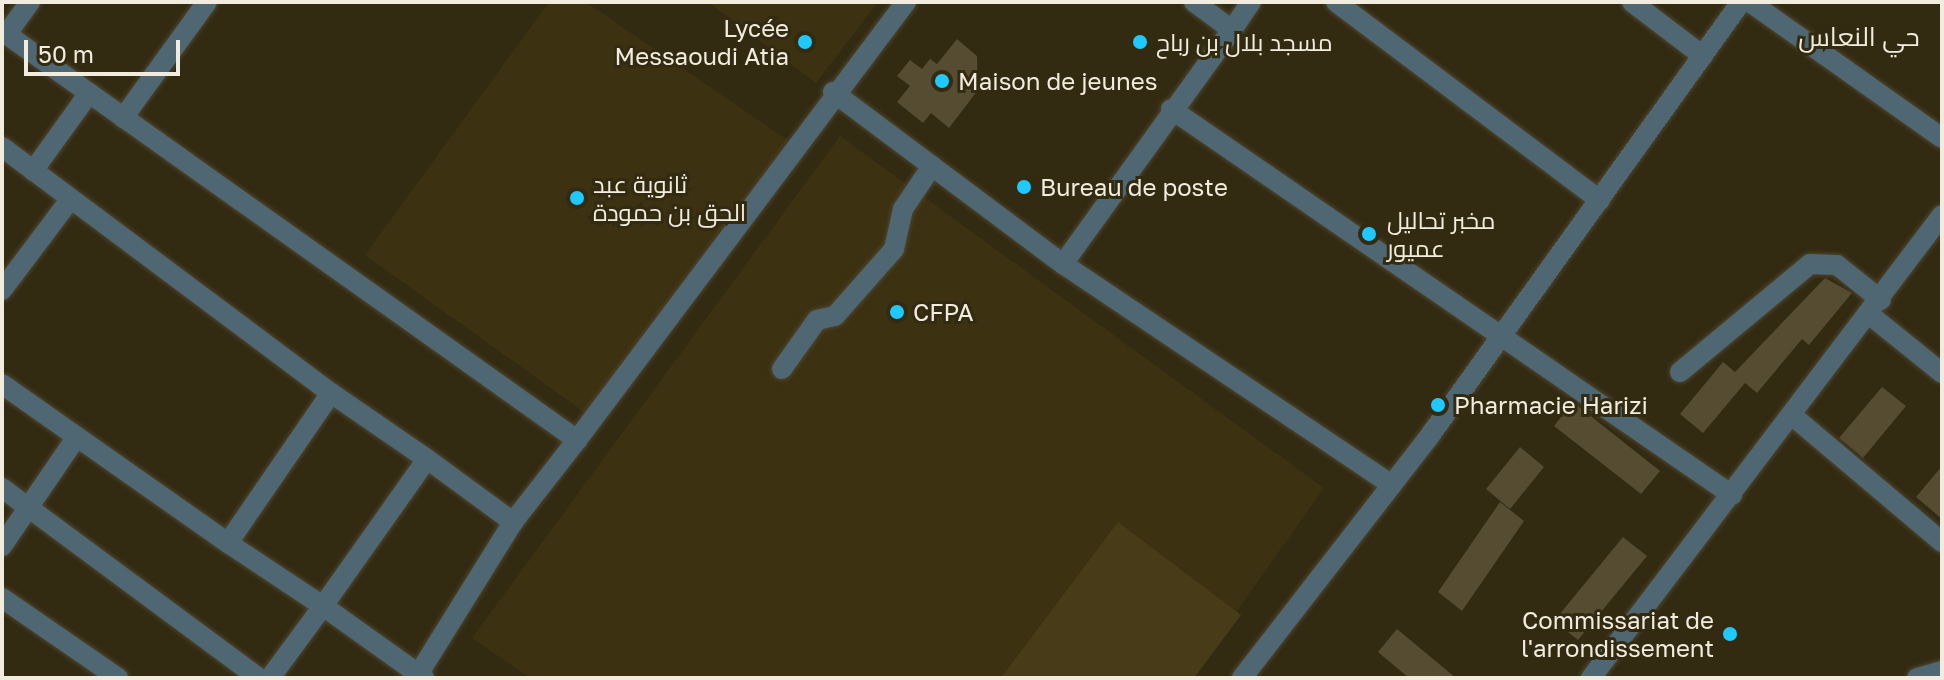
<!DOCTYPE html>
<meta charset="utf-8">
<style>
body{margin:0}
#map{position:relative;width:1944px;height:680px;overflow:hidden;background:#332a12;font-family:"Golos Text",Cairo,sans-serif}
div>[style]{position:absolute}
.built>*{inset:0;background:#3c3110}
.green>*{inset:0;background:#483b17}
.building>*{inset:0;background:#554c32}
.roads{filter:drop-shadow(0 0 2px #4e452e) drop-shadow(0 0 2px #4e452e)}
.minor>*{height:20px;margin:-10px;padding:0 10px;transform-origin:10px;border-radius:10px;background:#4e6772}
.dots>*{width:22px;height:22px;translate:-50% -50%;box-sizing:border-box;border:4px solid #332a12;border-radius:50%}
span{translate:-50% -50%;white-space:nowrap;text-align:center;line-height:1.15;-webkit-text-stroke:6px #332a12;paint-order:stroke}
.poi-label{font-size:24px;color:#f1ecdd}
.right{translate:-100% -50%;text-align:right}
.left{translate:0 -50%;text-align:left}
.neighbourhood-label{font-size:26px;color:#f1ecdd}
.frame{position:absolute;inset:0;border:4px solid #f1ecdd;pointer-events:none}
.scale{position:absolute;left:24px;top:40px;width:156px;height:36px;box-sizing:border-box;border:4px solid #f1ecdd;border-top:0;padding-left:10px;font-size:24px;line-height:28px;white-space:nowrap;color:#f1ecdd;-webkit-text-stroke:6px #332a12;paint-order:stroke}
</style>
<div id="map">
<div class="built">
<div style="clip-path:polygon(549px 2px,586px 2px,789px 141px,588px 415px,365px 255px)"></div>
<div style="clip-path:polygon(708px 2px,878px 2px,816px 83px)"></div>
<div style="clip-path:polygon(840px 136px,1324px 488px,1189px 678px,530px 678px,472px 638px)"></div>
</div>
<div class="green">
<div style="clip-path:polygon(1118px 522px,1241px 615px,1194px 678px,1001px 678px)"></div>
</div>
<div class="building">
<div style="clip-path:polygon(957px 39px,977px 56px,978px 90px,949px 128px,931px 113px,923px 123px,897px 102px,910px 86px,897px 76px,910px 60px,922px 69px,930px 59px,937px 64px)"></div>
<div style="clip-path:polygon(1825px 278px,1852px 293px,1809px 345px,1802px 339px,1757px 393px,1745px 383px,1703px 433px,1680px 414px,1723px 362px,1735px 372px)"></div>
<div style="clip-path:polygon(1882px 387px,1906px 406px,1863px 458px,1839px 438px)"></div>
<div style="clip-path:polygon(1573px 402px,1660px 471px,1641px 494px,1554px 426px)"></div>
<div style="clip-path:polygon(1520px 447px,1544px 467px,1510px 509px,1486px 489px)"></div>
<div style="clip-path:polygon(1942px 466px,1942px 519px,1916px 497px)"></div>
<div style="clip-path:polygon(1500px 502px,1524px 521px,1462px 611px,1438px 592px)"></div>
<div style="clip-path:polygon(1623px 537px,1647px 556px,1578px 640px,1554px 621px)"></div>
<div style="clip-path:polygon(1397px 629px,1456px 678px,1409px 678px,1378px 652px)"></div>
</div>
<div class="roads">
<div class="minor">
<div style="left:1194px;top:2px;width:47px;rotate:36.4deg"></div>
<div style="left:1232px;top:30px;width:34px;rotate:-56deg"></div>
<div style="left:1336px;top:2px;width:330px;rotate:36.9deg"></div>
<div style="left:1632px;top:2px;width:89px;rotate:37.3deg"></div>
<div style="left:1750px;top:2px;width:235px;rotate:35.3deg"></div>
<div style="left:2px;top:31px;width:706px;rotate:35.42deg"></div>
<div style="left:577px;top:440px;width:548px;rotate:-53.09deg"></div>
<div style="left:6px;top:35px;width:41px;rotate:-54deg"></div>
<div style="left:833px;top:92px;width:287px;rotate:36.8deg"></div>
<div style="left:1063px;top:264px;width:396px;rotate:33.9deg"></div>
<div style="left:1171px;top:109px;width:681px;rotate:34.53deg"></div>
<div style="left:123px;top:118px;width:143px;rotate:-54.1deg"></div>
<div style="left:2px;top:147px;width:411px;rotate:36.8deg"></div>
<div style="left:331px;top:393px;width:182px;rotate:124.5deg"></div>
<div style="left:228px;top:543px;width:276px;rotate:-144.9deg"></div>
<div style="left:33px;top:171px;width:96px;rotate:-54.3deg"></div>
<div style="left:1063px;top:264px;width:289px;rotate:-54.2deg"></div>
<div style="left:2px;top:290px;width:111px;rotate:-53deg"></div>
<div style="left:1870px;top:315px;width:92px;rotate:38.9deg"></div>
<div style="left:782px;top:369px;width:60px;rotate:-54.5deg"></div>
<div style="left:817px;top:320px;width:18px;rotate:-13deg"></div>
<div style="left:835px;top:316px;width:89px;rotate:-48.6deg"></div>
<div style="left:894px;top:249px;width:41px;rotate:-77.3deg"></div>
<div style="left:903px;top:209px;width:52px;rotate:-56deg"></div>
<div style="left:1680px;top:372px;width:169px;rotate:-39.7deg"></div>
<div style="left:1810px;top:264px;width:27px;rotate:2deg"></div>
<div style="left:1837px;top:265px;width:56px;rotate:38.5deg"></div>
<div style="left:1794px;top:417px;width:194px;rotate:40.2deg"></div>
<div style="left:427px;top:459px;width:107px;rotate:36.2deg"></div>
<div style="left:2px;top:488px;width:320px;rotate:36.5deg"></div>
<div style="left:228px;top:543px;width:114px;rotate:33.6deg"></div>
<div style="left:323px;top:606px;width:180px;rotate:-54.7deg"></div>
<div style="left:427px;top:459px;width:116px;rotate:-145.5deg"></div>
<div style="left:2px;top:546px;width:131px;rotate:-55.6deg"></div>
<div style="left:2px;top:598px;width:141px;rotate:34.6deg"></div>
<div style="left:270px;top:678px;width:89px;rotate:-53.6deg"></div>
<div style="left:323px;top:606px;width:124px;rotate:35.5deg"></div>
<div style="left:416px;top:678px;width:184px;rotate:-58.1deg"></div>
<div style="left:513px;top:522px;width:104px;rotate:-52deg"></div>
<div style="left:1242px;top:678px;width:309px;rotate:-52.2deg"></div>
<div style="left:1431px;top:434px;width:532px;rotate:-54.34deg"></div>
<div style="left:1591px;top:678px;width:581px;rotate:-52.83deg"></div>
<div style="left:1917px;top:678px;width:26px;rotate:-16deg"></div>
</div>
</div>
<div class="dots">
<div style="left:805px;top:42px;background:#1fc9fd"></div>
<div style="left:1140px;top:42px;background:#1fc9fd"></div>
<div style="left:942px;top:81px;background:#1fc9fd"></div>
<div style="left:1024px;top:187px;background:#1fc9fd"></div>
<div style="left:577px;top:198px;background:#1fc9fd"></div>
<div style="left:1369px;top:234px;background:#1fc9fd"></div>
<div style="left:897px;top:312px;background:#1fc9fd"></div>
<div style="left:1438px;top:405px;background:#1fc9fd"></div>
<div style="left:1730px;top:634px;background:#1fc9fd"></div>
</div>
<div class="poi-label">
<span class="right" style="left:789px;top:42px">Lycée<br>Messaoudi Atia</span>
<span class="left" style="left:1156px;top:42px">مسجد بلال بن رباح</span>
<span class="left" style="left:958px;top:81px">Maison de jeunes</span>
<span class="left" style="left:593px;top:198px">ثانوية عبد<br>الحق بن حمودة</span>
<span class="left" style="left:1040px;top:187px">Bureau de poste</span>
<span class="left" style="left:1387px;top:234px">مخبر تحاليل<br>عميور</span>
<span class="left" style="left:913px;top:312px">CFPA</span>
<span class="left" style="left:1454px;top:405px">Pharmacie Harizi</span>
<span class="right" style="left:1714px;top:634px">Commissariat de<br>l'arrondissement</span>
</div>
<div class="neighbourhood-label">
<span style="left:1859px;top:37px">حي النعاس</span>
</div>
<div class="frame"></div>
<div class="scale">50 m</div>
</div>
